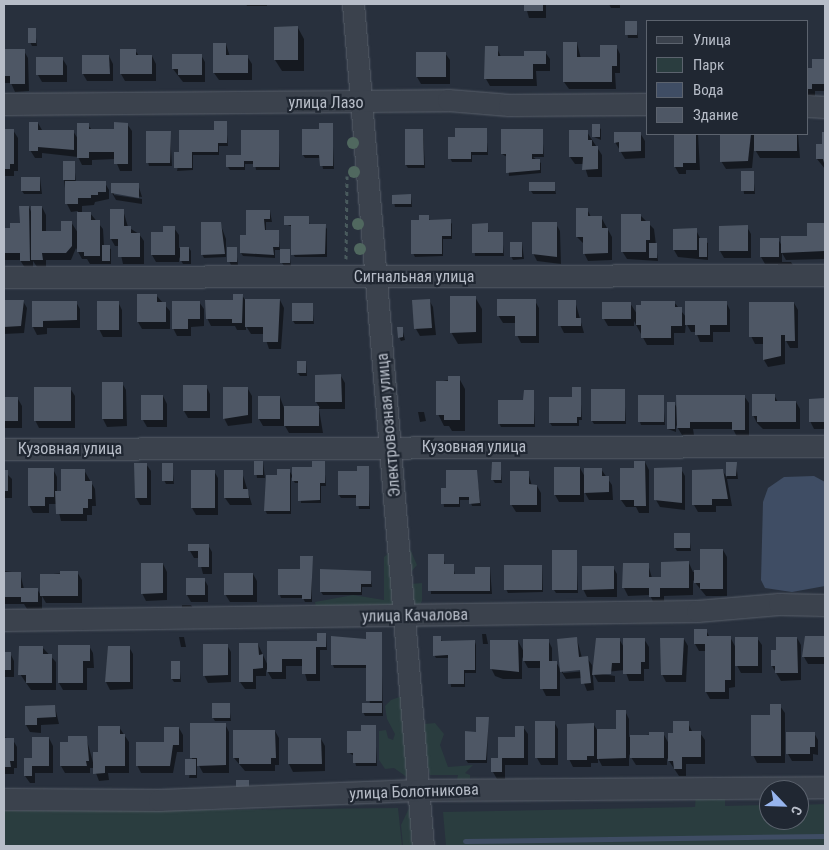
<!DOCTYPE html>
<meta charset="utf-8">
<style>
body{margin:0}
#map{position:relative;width:829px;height:850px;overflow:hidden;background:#28303d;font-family:"Roboto Condensed",sans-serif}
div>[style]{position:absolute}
.green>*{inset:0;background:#2a3d3f}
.water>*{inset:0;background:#3f4d64}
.shadow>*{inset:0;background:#0007}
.stream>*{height:5px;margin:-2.5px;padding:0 2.5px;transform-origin:2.5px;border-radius:2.5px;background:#3f4d64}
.building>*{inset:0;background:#4e5765}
.path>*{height:3px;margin-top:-1.5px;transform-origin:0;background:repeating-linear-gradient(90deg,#495a5d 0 4px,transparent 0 8px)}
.roads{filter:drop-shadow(0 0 1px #59606b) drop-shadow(0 0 1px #59606b)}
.minor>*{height:21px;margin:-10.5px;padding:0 10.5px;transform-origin:10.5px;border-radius:10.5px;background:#3b424d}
.trees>*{width:12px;height:12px;margin:-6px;border-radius:50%;background:#50685f}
span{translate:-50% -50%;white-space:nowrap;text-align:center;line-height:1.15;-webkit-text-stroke:4.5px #202732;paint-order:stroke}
.street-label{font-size:16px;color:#b7bdc8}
.frame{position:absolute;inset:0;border:5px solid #b7bdc8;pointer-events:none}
.legend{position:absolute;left:646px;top:20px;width:162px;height:115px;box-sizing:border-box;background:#202732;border:1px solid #5c636e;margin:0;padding:6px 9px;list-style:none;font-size:15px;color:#b7bdc8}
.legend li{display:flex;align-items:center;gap:10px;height:25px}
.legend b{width:25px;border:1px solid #5c636e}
.north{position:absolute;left:759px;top:780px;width:50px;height:50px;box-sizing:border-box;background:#202732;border:1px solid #5c636e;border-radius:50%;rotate:114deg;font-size:14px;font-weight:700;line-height:20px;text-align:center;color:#b7bdc8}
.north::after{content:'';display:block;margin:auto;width:18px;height:22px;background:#97b5ee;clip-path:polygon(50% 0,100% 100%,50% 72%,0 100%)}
</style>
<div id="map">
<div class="green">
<div style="clip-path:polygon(396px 547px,410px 549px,417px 565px,406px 578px,411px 584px,422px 583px,422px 601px,419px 606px,412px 603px,398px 610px,316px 608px,315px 602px,353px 595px,384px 600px,384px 557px)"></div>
<div style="clip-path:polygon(405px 695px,408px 714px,425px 724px,435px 723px,444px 734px,440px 745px,448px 767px,473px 765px,465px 773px,470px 775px,470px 785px,456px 784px,458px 775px,430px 775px,425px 754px,411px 780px,394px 768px,385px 769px,379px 760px,379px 731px,386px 730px,388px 738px,393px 740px,395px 734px,387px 719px,385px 706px,391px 700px)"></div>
<div style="clip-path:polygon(696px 794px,725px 798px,725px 806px,769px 805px,769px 820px,799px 820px,799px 805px,825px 804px,825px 846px,446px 846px,443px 812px,695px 807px)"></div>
<div style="clip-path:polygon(195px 802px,195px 810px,398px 808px,402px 846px,4px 846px,4px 811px,144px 810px)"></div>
<div style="clip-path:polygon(410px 806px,417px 806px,433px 825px,433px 846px,403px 846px,401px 825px)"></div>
</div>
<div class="water">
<div style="clip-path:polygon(814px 476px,825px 482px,825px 586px,792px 592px,765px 588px,761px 580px,763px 502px,768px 488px,784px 477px)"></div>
</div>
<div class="shadow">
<div style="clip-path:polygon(246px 4px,267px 4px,267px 6px,247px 6px)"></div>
<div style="clip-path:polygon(525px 4px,546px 4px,546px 18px,529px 18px)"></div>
<div style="clip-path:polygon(577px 4px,620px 4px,620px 8px,611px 8px,609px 4px)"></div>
<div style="clip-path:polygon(626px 23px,636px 23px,638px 38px,628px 38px)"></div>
<div style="clip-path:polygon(298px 28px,304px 39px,304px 71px,282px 71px,275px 60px)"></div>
<div style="clip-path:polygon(35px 29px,37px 46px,32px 46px,30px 42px)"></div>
<div style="clip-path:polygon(577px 43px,581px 59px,602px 58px,616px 46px,620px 54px,620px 73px,615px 73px,616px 89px,569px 89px,564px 82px)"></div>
<div style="clip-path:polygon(226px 44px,230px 57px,247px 56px,252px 64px,252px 80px,219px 80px,214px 73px)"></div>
<div style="clip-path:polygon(497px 48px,501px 57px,525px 57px,545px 52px,550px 59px,550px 71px,536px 71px,537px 86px,490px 86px,486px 79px)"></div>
<div style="clip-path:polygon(135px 50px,139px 56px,152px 56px,156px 64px,156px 81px,125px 81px,121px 74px)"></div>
<div style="clip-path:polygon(4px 51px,24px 51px,28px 58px,29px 91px,15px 92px,11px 83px,4px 83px)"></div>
<div style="clip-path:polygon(445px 53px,450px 60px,450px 84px,421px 84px,417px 77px)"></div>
<div style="clip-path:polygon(201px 55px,205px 62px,205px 82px,183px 82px,173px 69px)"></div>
<div style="clip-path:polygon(83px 56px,109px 56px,113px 64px,113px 81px,87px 81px,83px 74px)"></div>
<div style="clip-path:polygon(62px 58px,67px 66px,67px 82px,42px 82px,38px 75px)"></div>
<div style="clip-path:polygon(813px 60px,825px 60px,825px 91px,815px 91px,815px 96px,808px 96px,808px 69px,813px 69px)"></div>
<div style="clip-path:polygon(38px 123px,42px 130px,73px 131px,78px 139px,88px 125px,92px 130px,115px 130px,127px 124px,132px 131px,132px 171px,120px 171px,115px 159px,92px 160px,92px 165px,82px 165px,78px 157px,42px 153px,42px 158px,35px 158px,30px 150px)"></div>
<div style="clip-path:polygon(226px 123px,228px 146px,219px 146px,219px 155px,193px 155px,193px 170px,177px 171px,180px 153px)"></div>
<div style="clip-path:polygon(332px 124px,334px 169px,323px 169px,321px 158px,305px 158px,303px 155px,320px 131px)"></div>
<div style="clip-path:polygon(594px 125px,601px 129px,601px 140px,594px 137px)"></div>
<div style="clip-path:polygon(486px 129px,488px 155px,472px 155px,472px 162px,452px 162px,450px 158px)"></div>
<div style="clip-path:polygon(13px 130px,18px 138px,18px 171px,14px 171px,14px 176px,4px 176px,4px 131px)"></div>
<div style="clip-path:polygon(423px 130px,425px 168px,408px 168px,406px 165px)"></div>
<div style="clip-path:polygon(502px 130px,542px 130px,544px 157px,533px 157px,541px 163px,541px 173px,509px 176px,507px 157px,502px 154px)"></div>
<div style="clip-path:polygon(278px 131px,280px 170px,256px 170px,255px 164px,245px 164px,245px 170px,230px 170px,228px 167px)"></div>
<div style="clip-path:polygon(170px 132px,172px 166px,149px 166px,148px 162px)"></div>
<div style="clip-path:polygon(570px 132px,587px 132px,602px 155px,602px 177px,588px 177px,584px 164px,575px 164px,570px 157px)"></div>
<div style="clip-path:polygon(640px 133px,645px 141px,645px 158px,625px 159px,615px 142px)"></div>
<div style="clip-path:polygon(824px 133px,825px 133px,825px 169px,817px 159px,823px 146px)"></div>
<div style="clip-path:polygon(675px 134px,698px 134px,700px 170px,686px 170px,686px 174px,679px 174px,675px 167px)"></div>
<div style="clip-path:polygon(721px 134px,798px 134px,800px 158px,760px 158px,754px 148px,752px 168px,726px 169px,721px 161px)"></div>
<div style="clip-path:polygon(74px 162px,76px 183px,105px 183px,109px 190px,109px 199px,95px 202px,94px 205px,82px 206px,82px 213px,90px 213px,103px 229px,104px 246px,111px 249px,111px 264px,90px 264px,87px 259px,82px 259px,76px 248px,71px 260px,46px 260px,46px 267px,37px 267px,33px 261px,33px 268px,25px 268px,20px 260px,4px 260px,4px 230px,21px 224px,29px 207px,32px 214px,42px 207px,46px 215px,46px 232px,62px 232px,71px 222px,78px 233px,78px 211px,71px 212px,67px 204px,64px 180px)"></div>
<div style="clip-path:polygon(742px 172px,753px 172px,755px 194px,744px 194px)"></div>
<div style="clip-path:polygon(40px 178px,42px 194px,24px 194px,22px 191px)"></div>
<div style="clip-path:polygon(554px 183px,556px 194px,533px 194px,531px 191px)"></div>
<div style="clip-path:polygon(138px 184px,142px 197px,114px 193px,114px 195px,142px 199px,142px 204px,116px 200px,112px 193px)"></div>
<div style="clip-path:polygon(393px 196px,411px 196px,412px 207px,395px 207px)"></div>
<div style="clip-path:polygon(587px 209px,591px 217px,601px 217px,612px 237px,612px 260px,588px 261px,584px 253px,584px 244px,577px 237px)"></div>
<div style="clip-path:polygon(123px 210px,128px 227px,139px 234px,144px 241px,144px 264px,123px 264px,119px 246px,115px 246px,111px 239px)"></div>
<div style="clip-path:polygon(270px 211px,272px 222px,266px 222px,266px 231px,278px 231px,280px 250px,275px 250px,275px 258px,243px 256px,241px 253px,248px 236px)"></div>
<div style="clip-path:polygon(640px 215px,654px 229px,658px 261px,627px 259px,622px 251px)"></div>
<div style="clip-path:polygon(428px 216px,430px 221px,450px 221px,452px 224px,452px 239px,443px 239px,443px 256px,415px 257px,413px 253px,421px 221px)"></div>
<div style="clip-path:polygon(308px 218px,310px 226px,325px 226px,327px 229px,327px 257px,295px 257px,293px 254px,293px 227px,285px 224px)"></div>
<div style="clip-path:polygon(220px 223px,226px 239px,226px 257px,204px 258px,202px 254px)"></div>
<div style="clip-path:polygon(556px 224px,560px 231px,561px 264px,537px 261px,533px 253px)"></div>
<div style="clip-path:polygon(473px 225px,487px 225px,489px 233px,502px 233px,504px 256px,475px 256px)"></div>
<div style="clip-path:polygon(808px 225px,825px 225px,825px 259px,786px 260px,782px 253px,782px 262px,791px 262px,793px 265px,778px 269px,778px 264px,765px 264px,761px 257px,778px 239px,782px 246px,809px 237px)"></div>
<div style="clip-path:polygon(747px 227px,751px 234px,751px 258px,724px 258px,720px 251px)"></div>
<div style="clip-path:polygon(174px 228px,179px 235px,179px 248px,189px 248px,191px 251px,191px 264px,183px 264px,179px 257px,179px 262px,156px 262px,152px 255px,164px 234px)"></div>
<div style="clip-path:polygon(674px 230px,696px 230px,701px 240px,708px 243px,708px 260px,678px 257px,674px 250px)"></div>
<div style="clip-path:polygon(522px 243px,524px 259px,513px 260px,511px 256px)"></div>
<div style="clip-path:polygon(236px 249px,238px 265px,231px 265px,229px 261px)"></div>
<div style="clip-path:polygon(289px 251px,291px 266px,284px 266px,282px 263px)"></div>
<div style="clip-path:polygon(156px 295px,170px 311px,170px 329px,142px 329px,138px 322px)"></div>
<div style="clip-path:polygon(242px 295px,245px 300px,280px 300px,284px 308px,281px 349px,269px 349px,264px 334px,251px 334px,246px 326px,246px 330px,237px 330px,235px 326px,211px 326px,207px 318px)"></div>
<div style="clip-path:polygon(475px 297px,482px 309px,482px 343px,458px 344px,451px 332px)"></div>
<div style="clip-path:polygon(429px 300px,433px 307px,436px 335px,420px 336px,416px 329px,413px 301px)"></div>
<div style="clip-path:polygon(4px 301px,23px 301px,27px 308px,24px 333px,4px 334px)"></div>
<div style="clip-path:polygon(535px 301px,539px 308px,539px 343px,521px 343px,517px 335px,517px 323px,503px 323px,498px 315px)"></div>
<div style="clip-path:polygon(575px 301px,584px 333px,564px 333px,560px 325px)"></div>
<div style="clip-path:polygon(33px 302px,76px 302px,80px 309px,80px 328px,47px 328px,47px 334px,37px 335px,33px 327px)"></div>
<div style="clip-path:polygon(118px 302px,122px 310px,122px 337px,103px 337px,99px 329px)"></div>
<div style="clip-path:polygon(199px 302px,204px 309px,204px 326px,191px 327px,191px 336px,177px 336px,173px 328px)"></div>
<div style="clip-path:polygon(674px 302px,686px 317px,726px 302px,730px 310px,730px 332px,713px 332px,713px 342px,700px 342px,696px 332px,691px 332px,686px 323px,685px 333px,674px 333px,674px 345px,647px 345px,634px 321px,634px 326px,608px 326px,604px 319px,630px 303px,637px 314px)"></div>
<div style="clip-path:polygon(794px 303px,798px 310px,798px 348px,790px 348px,785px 339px,785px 364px,768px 367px,764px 360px,764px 344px,755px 344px,751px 336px)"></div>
<div style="clip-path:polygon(312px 304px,314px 324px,295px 324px,293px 321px)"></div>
<div style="clip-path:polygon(402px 328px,405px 340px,401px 341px,399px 337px)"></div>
<div style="clip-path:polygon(306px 362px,307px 376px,300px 376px,298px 373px)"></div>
<div style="clip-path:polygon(316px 376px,341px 376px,345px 383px,345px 409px,319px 409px,323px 433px,289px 433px,285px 426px,263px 426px,259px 419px,280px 397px,284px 408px,320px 408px,316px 402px)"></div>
<div style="clip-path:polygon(459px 378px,465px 389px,465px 431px,452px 431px,449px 426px,444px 426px,438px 414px,438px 382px)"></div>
<div style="clip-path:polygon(103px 383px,122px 383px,126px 390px,127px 426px,107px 427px,103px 419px)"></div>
<div style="clip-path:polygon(206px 386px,210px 394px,210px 418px,188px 418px,184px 411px)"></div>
<div style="clip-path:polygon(70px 388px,75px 396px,75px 428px,39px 428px,35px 420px)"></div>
<div style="clip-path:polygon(580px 388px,582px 420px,579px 420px,579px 426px,552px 426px,550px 423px)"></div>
<div style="clip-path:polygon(248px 389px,252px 396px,252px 423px,228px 426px,224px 418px)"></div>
<div style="clip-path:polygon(624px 390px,626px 424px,594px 424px,592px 421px)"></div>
<div style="clip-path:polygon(533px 391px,535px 427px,501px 427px,499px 423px)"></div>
<div style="clip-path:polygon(774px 395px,778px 402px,796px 402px,800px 409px,800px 429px,763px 429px,757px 423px,753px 415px)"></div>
<div style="clip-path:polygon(163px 396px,167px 404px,167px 427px,147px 427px,143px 420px)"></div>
<div style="clip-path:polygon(744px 396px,749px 403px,749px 437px,737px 437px,733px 429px,693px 429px,694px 435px,682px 435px,676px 425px,676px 432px,668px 429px,674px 403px,678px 409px)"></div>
<div style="clip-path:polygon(663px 397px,665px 425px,641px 425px,640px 422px)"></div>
<div style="clip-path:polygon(4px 399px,18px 399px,22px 406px,22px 428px,4px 428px)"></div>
<div style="clip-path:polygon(810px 400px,825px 400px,825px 429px,814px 429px,810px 421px)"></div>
<div style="clip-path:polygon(418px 412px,424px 412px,426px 421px,420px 422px)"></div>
<div style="clip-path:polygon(255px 462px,263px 462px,265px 478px,257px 478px)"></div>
<div style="clip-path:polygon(324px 462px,326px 486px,321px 486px,321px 503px,301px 503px,299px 483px,295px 483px,291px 477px,291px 514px,267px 514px,265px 510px,278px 476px,289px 470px,293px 477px)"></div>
<div style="clip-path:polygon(645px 462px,649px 470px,649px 513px,639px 513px,636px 507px,626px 507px,621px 500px,635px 469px)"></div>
<div style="clip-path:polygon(736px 463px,738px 479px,727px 479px,732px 506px,716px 506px,716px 512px,698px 512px,694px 505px,723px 471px,727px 478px,727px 464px)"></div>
<div style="clip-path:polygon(146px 464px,151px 471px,151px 505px,140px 505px,136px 498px)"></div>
<div style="clip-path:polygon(172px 464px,174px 484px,166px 484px,164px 480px)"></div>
<div style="clip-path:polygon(500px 464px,502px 483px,495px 483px,493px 480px)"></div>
<div style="clip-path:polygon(368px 468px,370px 509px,359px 509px,357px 498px,341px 498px,339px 495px,358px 472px)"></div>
<div style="clip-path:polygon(580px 468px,585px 477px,601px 469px,612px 485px,613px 500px,589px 500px,584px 491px,584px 502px,559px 502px,555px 495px)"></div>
<div style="clip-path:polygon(53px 469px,57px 477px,57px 492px,62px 492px,84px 470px,95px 489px,96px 506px,92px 506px,92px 515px,87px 515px,87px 521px,61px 521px,57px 504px,49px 504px,49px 513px,33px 513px,29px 505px)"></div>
<div style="clip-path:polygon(681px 469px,685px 476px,685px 510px,660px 507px,656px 500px)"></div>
<div style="clip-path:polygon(4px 471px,12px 479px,12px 498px,4px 498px)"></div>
<div style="clip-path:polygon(214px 471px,218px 478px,218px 515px,196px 515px,192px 508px)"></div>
<div style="clip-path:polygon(476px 471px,481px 506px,472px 506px,470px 500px,460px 500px,460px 507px,444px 507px,442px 489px,448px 489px)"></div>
<div style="clip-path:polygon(242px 472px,252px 505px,230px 505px,225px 498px)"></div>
<div style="clip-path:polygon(528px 472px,532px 486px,537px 486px,541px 493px,541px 512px,516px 512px,511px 504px)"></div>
<div style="clip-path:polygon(689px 534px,691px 551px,677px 551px,675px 548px)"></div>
<div style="clip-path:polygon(208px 545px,212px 552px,212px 574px,203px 574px,199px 558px,194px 558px,190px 551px)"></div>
<div style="clip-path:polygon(723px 550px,727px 557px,727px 596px,706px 596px,693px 580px,693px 595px,664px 596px,664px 604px,654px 604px,650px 595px,628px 596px,624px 588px,624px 564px,648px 564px,652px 578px,662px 578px,689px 563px,693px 572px,701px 572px)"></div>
<div style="clip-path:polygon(576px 551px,578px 593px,556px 593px,554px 590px)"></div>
<div style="clip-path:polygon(429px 555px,443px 555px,445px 566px,453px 566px,455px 575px,476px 575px,490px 568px,492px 594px,431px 594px)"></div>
<div style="clip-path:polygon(312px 557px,312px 602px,305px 602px,303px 598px,281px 598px,280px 595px)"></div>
<div style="clip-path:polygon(163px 564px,167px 572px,167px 600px,146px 601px,142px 593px)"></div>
<div style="clip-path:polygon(542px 566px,543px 592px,508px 593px,506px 589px)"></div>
<div style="clip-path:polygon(613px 567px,617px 574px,617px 597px,587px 597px,583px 589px)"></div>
<div style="clip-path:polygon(4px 571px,20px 573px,24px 589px,37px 589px,42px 597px,41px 575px,77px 572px,82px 580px,82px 603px,46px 603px,42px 596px,42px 609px,27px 609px,24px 604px,4px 604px)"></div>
<div style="clip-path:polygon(370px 573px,372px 587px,362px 587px,362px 595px,323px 595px,321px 592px)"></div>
<div style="clip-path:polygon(253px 574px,257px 581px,257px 602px,230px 602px,225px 594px)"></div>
<div style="clip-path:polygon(204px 579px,208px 586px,208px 602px,191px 602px,187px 595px)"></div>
<div style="clip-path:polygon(182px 605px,191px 605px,193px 608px,182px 611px)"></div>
<div style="clip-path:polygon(706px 630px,710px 638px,730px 637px,736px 648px,757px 638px,762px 645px,762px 673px,741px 673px,735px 662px,735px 687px,729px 688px,729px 699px,710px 699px,706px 692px,706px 651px,699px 651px,695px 644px)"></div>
<div style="clip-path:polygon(326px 634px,327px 650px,320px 650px,320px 681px,307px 681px,303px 666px,286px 666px,286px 679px,272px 679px,266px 669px,266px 676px,256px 676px,256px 689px,245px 689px,240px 682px,258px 644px,268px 666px,316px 642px)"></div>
<div style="clip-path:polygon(381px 634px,383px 716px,365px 716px,363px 712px,370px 705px,367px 668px,334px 668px,333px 665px)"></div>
<div style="clip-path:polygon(482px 634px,486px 634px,488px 644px,483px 644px)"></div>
<div style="clip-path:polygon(179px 637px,184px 637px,186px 647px,181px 647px)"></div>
<div style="clip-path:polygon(440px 637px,442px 642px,475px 642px,476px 645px,476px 673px,465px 673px,465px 687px,451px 687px,449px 658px,436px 658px,434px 655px)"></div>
<div style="clip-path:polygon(797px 638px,801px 645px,801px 680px,781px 681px,772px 666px,777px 651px)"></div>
<div style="clip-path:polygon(806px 638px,825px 638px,825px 664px,808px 664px,804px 657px)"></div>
<div style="clip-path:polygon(evenodd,577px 639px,582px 658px,587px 658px,592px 665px,594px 690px,587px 691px,582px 678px,566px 679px,560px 669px,560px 696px,546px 696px,542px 688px,541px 668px,528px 668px,522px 657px,522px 679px,503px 679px,495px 676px,491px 668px,518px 641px,524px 652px,548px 640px,552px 648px,552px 662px,556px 662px,562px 672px,577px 639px,586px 668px,586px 671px,563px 673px,563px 671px,586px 668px)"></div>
<div style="clip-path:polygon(619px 639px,625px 649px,644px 639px,649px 647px,649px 669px,644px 669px,644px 681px,629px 681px,625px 670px,597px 673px,615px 676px,615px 682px,598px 682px,593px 673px)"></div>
<div style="clip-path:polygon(684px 639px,688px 646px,686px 682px,666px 682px,662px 674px)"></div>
<div style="clip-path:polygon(227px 645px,231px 652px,231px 682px,208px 683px,204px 675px)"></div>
<div style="clip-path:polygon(89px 646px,93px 653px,94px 668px,87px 668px,87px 690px,63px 690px,59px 683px)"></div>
<div style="clip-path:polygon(42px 647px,56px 662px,56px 690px,31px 690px,20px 674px)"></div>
<div style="clip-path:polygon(109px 647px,129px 647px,133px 654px,133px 689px,110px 690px,106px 682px)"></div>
<div style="clip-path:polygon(4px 653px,10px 653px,14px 661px,14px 677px,4px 677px)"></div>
<div style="clip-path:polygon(179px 662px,181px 682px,174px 682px,172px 679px)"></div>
<div style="clip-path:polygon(229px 704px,231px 721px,215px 721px,213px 718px)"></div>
<div style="clip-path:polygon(780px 706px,785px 713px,785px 763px,757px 763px,753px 755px,771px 717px)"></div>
<div style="clip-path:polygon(26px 707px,55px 707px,59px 724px,41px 725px,41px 733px,30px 732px,26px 725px)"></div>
<div style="clip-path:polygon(625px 711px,629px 719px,629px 737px,663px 733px,669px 744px,688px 723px,693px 733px,700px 733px,705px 740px,705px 764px,686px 764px,686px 776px,679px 776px,667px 758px,667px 765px,636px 765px,629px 754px,629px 766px,602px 766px,598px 758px,598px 763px,591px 763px,591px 767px,573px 767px,569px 759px,594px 725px,597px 730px,617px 730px)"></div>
<div style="clip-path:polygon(488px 719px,487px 763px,468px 763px,466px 760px)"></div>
<div style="clip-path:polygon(554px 722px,558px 729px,558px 765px,541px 765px,537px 758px)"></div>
<div style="clip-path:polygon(225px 724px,229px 732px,229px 773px,203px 773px,197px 762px,197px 778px,189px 778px,192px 758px)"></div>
<div style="clip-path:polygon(375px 726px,377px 766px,356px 766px,354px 756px,348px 752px,362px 732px)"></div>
<div style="clip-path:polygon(119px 727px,129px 742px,129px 773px,108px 773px,109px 780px,99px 781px,94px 768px,90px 768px,90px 773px,65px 773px,61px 766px,70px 743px,86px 737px,94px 766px)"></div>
<div style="clip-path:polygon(523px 727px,528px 734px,528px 765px,505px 765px,505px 779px,497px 779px,493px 772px)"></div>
<div style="clip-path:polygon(179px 728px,183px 735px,183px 752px,177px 752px,173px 773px,141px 773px,137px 765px,166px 743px)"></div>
<div style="clip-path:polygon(275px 731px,279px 738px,279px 765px,275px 765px,275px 771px,245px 771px,234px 758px)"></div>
<div style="clip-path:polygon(814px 733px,818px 740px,818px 755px,813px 754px,813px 761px,792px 761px,788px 754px)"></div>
<div style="clip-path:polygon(4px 737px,13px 740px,17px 747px,17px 768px,14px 768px,14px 774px,4px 774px)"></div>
<div style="clip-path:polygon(49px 738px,53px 746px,53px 773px,35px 773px,35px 783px,30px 783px,25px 776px)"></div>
<div style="clip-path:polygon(289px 739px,321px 739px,325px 746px,325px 771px,293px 772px,289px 764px)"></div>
</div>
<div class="stream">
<div style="left:465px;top:841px;width:360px;rotate:-0.8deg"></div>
</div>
<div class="building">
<div style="clip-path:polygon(524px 4px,543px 4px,543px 11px,524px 11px)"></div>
<div style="clip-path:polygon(625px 21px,637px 21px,637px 35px,625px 35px)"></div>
<div style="clip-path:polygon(298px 26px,298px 60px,274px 60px,274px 27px)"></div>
<div style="clip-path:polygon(28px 28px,36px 28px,36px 43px,28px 43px)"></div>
<div style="clip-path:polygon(563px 42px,577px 42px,577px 57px,600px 57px,600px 45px,617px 45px,617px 66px,612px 66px,612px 82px,563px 82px)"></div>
<div style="clip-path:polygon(213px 43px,226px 43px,226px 55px,248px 55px,248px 73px,213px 73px)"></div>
<div style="clip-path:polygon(485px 46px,498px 46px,498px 56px,524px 56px,524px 51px,546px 51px,546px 64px,533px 64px,533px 79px,484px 79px)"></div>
<div style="clip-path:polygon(4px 49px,25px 49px,25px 84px,10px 84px,10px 76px,4px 76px)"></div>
<div style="clip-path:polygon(120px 49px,136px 49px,136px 55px,152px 55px,152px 74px,120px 74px)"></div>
<div style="clip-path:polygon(416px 52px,446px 52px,446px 77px,416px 77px)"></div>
<div style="clip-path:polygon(172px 54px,202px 54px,202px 75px,178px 75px,178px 69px,172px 69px)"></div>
<div style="clip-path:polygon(82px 55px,109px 55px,110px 74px,82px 74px)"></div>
<div style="clip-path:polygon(36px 57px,63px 57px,63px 75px,36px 75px)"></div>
<div style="clip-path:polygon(812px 59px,825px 59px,825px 84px,812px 84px,812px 89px,808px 89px,808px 68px,812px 68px)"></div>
<div style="clip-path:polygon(214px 121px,227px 121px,227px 143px,218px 143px,218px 152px,192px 152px,192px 168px,174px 168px,174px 152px,179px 152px,179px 130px,214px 130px)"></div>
<div style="clip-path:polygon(29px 122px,38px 122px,38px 130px,74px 130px,74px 150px,38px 147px,38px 151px,29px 151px)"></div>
<div style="clip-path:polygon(114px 122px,128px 123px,128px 164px,114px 164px,114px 152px,89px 152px,89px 158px,77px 158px,77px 123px,89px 123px,89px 129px,114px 129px)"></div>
<div style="clip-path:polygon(319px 123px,333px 123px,333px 166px,320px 166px,319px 155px,302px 155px,302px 129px,319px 129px)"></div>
<div style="clip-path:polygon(592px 124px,600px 124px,600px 137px,592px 137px)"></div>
<div style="clip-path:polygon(455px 128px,487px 128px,487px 152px,471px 152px,471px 159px,448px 159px,448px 137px,455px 137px)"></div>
<div style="clip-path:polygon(4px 129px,14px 129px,14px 164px,10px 164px,10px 169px,4px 169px)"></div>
<div style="clip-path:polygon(405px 129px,423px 129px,424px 165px,405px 165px)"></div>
<div style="clip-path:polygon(501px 129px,543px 129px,543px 154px,532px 154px,532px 159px,540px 159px,540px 170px,506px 173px,506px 154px,501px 154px)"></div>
<div style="clip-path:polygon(241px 130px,279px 130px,279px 167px,253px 167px,253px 161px,244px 161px,244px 167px,226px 167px,226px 155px,241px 155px)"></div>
<div style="clip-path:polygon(569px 130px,588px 130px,588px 140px,592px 140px,592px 146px,598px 146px,598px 169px,582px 170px,583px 157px,569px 157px)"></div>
<div style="clip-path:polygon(146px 131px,171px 131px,170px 163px,146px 163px)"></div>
<div style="clip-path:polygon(614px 132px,641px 132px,641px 151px,619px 152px,619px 142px,614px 143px)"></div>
<div style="clip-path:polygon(822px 132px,825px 132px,825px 167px,823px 159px,816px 159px,816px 144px,822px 144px)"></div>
<div style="clip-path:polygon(674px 134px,696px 134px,696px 163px,683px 163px,683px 167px,674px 167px)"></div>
<div style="clip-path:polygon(720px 134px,751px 134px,748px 161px,720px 162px)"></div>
<div style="clip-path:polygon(754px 134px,797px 134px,797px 151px,754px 151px)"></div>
<div style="clip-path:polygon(63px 161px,75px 161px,75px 180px,63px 180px)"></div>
<div style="clip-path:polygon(741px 171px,754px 171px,754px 191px,741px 191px)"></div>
<div style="clip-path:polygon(21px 177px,40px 177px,40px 191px,21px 191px)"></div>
<div style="clip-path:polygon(65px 181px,106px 181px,106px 192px,98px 192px,98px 195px,91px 195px,91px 198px,78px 198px,78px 204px,65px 204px)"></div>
<div style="clip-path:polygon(529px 182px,555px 182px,555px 191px,529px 191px)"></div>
<div style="clip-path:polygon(111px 183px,139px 183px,139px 198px,111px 193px)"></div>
<div style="clip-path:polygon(411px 194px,411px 204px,392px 204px,392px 195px)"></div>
<div style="clip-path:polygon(19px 206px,29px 206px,30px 261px,20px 261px,20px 253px,4px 253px,4px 228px,10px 228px,10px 223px,20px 223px)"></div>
<div style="clip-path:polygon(31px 206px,42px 206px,42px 231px,61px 231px,61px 221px,72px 221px,72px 246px,66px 253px,42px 253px,43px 260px,31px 260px)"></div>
<div style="clip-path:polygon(576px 208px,588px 208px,588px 216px,602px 216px,602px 228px,608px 228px,608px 253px,583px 254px,583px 237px,576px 237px)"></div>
<div style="clip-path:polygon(110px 209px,124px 209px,124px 226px,131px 226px,131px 233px,140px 233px,140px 257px,118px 257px,118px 239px,110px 239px)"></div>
<div style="clip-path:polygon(246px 210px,270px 210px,270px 219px,264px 219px,265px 230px,279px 230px,279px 247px,273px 247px,274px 255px,240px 253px,240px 235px,246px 235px)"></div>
<div style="clip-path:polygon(77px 212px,91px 212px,91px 220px,100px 220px,100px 256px,84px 256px,84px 252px,77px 252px)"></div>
<div style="clip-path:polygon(621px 214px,641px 214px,641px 221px,650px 221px,650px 240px,646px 240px,646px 252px,621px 252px)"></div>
<div style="clip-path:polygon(419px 215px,429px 215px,429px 220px,451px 219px,451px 236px,442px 236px,442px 254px,411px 254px,411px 220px,419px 220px)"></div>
<div style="clip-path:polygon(284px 216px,309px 216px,309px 224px,326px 224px,325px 254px,291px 255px,291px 225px,284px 225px)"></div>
<div style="clip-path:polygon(201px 222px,221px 222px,225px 254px,201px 255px)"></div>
<div style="clip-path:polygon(532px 222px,557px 222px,557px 257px,532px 254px)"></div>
<div style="clip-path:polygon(488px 223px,488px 232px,503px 232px,503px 253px,472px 253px,472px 224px)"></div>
<div style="clip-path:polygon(807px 223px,825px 223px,825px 251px,781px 253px,781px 236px,807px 236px)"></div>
<div style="clip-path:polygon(748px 225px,748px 251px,719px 251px,719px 226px)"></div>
<div style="clip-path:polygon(163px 226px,175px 226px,175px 255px,151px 255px,151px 232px,163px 232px)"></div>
<div style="clip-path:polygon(697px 228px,697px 250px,673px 250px,673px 229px)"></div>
<div style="clip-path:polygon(699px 238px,707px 238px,707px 257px,699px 257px)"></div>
<div style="clip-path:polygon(760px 238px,779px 238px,779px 257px,760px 257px)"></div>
<div style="clip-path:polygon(510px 242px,522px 242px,522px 257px,510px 257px)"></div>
<div style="clip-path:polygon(649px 243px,657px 243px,657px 258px,649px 258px)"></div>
<div style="clip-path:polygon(102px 245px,110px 245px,110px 261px,102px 261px)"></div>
<div style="clip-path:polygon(180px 247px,189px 247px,189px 261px,180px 261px)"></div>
<div style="clip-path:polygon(227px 247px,237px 247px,237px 262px,227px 262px)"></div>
<div style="clip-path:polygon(280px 249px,290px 249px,290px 263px,280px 263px)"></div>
<div style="clip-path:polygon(137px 294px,157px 294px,157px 302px,166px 302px,166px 322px,137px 322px)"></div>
<div style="clip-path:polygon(233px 294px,243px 294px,242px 323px,232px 323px,232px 319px,206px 319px,205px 300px,233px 300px)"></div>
<div style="clip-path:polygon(450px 296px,476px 296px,476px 332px,450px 333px)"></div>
<div style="clip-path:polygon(245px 299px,280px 299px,278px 342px,263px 342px,263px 327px,245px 327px)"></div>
<div style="clip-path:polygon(430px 299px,432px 328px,414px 329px,412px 300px)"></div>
<div style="clip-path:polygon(497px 299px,536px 299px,536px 336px,515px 336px,515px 316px,497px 316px)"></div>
<div style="clip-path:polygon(4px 300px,24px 300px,21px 326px,4px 327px)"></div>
<div style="clip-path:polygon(558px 300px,576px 300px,576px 318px,581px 318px,581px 326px,558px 326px)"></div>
<div style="clip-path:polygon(32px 301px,77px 301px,77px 320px,43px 321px,43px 327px,32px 327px)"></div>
<div style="clip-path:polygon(97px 301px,119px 301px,119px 330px,97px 330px)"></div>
<div style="clip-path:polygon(172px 301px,200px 301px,200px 319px,188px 319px,188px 329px,172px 329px)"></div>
<div style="clip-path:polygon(641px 301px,675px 301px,675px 307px,682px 307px,682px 326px,671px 326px,671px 338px,641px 338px,641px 325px,636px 325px,636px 305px,641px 305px)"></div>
<div style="clip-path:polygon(685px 301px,727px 301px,727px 325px,710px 325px,710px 335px,695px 335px,695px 325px,685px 325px)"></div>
<div style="clip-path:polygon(602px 302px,631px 302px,631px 319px,602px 319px)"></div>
<div style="clip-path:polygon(749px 302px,794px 302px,795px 341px,785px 341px,785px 335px,781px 335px,781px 356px,763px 360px,763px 337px,749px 337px)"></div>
<div style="clip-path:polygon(292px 303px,313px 303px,313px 321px,292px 321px)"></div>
<div style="clip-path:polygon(397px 327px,403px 327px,403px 337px,398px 338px)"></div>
<div style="clip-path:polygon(297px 361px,306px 361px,306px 373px,297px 373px)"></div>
<div style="clip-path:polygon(341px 374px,342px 402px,315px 402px,315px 375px)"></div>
<div style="clip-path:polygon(448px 376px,460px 376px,460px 420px,444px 420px,444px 415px,436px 415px,436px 381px,448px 381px)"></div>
<div style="clip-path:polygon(102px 382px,123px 382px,123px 419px,102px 419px)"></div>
<div style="clip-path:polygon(183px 385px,207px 385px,207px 411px,183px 411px)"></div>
<div style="clip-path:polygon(34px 387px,71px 387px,71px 421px,34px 421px)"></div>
<div style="clip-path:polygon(223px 387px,248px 387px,248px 415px,223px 419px)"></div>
<div style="clip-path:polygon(572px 387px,581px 387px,581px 417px,577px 417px,577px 423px,549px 423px,549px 397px,572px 397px)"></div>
<div style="clip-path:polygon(591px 389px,625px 389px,625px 421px,591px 421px)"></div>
<div style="clip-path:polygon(524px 390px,534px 390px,534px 424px,498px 424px,498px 400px,523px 400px)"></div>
<div style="clip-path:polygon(752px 394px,775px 394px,775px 401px,796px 401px,796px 422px,757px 422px,757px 416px,752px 416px)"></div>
<div style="clip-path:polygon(141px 395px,163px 395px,163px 420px,141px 420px)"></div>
<div style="clip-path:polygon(638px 395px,664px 395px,664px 422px,638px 422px)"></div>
<div style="clip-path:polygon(676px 395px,745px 395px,745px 430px,732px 430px,732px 422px,690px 422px,690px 428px,677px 428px)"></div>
<div style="clip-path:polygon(258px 396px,280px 396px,280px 419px,258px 419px)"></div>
<div style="clip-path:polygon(4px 397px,18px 397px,18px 421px,4px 421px)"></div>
<div style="clip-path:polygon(825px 398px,825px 422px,809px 422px,809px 399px)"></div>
<div style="clip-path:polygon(667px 402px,675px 402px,675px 429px,667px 429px)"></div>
<div style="clip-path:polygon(284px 406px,319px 406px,319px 426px,284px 426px)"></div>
<div style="clip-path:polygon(254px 461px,263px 461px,263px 475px,254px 475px)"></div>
<div style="clip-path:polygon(312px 461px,325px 461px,325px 483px,320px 483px,320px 500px,298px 501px,298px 481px,292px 481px,292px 467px,312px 467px)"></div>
<div style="clip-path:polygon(634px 461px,645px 461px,646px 506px,634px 506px,634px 500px,620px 500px,620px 468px,634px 468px)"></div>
<div style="clip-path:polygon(492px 462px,501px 462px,501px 480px,491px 480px)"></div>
<div style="clip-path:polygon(726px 462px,737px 462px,736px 476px,726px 476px)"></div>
<div style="clip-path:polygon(134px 463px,147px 463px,147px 498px,135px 498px)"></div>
<div style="clip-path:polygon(162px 463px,173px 463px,173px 481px,162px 481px)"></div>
<div style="clip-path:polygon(357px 466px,369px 466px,369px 506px,356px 506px,356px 495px,338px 495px,338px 471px,357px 471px)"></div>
<div style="clip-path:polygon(554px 467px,580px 467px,580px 495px,554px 495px)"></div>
<div style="clip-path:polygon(682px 467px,682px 503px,654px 500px,654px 468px)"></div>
<div style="clip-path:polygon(28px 468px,54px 468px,54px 497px,45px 497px,45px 506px,28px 506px)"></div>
<div style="clip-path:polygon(584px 468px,602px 468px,602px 476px,609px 476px,609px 492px,584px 493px)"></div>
<div style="clip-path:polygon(61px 469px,85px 469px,85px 481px,92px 481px,92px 499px,88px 499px,88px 508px,83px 508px,83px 514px,56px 514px,55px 491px,61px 491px)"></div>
<div style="clip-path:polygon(277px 469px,290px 469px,290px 511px,264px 511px,266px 475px,277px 475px)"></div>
<div style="clip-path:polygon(723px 469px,728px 499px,712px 499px,712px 505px,692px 505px,692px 470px)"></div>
<div style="clip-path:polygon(4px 470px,8px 470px,8px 491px,4px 491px)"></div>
<div style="clip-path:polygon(191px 470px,215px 470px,215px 508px,191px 508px)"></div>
<div style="clip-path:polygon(224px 470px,243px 470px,243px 489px,248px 489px,249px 498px,224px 498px)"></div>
<div style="clip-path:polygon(446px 470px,477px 470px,480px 503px,469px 504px,469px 497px,459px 497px,459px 504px,441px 504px,441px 488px,446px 488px)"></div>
<div style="clip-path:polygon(510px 471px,529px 471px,529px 484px,537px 485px,537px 505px,510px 505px)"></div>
<div style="clip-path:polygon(674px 533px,690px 533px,690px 548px,674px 548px)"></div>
<div style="clip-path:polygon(188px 544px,209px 544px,209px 567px,198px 567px,198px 551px,188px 551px)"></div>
<div style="clip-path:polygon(700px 549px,723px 549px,723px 589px,700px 589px,700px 583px,694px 583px,694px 570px,700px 570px)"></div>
<div style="clip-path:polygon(552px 550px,577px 550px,577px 590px,552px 590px)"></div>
<div style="clip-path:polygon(428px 554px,444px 554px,444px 564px,454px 564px,454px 574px,475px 574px,475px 567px,490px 567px,490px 591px,428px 591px)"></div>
<div style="clip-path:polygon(300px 556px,313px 556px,311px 599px,302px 599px,302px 595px,278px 595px,278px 569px,300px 569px)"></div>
<div style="clip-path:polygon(689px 561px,689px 588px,660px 588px,660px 597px,649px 597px,649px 588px,622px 588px,623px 563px,649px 563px,649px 577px,661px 577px,661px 562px)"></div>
<div style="clip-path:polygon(141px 563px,163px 563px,163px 593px,141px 594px)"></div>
<div style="clip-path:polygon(504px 565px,542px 565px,542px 590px,504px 590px)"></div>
<div style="clip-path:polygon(582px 566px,614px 566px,614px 589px,582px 590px)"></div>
<div style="clip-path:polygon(320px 569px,371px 571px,371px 584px,361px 584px,361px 592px,320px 592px)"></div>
<div style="clip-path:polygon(60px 571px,78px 571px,78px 596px,40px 596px,40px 574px,60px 574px)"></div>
<div style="clip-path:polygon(4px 572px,21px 572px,21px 588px,38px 588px,38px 602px,21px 602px,21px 597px,4px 597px)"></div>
<div style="clip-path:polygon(224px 573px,253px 573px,253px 595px,224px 595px)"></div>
<div style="clip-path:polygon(186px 578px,205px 578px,205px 595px,186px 595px)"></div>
<div style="clip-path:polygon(694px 629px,707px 629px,707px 636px,731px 636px,731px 680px,725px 680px,725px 692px,705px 692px,705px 644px,694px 644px)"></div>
<div style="clip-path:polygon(366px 632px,382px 632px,382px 701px,366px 701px,366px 665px,331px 665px,331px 636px,366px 639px)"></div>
<div style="clip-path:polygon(317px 633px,326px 633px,326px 647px,316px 647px,316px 674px,302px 674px,302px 659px,282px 659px,282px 672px,267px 672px,267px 641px,317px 641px)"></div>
<div style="clip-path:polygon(433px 636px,441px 636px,441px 641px,475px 640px,475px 670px,464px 670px,464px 684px,448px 684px,448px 655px,433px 656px)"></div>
<div style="clip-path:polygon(805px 636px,825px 636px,825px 657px,802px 657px)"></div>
<div style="clip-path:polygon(577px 637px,579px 657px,588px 656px,591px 683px,581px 684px,580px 670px,560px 672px,557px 639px)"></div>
<div style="clip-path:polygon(735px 637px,758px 637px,758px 666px,735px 666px)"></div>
<div style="clip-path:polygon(776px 637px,797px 637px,798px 673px,775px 673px,775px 666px,771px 666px,771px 650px,776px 650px)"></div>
<div style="clip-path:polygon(596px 638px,620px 638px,620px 663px,612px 663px,611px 674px,592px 675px)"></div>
<div style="clip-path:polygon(623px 638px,645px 638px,645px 662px,641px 662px,641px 674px,623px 674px)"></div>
<div style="clip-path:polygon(660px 638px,684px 638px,682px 675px,661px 675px)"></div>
<div style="clip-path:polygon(523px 639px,549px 639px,549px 661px,557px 661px,557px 689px,540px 689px,540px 661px,523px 661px)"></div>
<div style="clip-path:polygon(490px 640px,518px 640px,519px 672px,490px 669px)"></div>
<div style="clip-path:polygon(239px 643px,258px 643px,259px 655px,263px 654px,263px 668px,253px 669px,253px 682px,239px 682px)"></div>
<div style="clip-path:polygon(203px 644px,228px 644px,228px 675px,203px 676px)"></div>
<div style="clip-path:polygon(58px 645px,90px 645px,90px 661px,83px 661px,83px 683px,58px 683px)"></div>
<div style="clip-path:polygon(19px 646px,43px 646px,43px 654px,52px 654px,52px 683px,26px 683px,26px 675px,18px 675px)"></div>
<div style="clip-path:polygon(108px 646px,130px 646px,130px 682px,105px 682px)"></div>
<div style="clip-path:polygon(4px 652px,11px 652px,11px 670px,4px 670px)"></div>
<div style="clip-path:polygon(171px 661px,180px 661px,180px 679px,171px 679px)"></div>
<div style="clip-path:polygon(212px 703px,230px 703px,230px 718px,212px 718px)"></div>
<div style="clip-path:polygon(362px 703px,382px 703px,382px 713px,362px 713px)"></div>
<div style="clip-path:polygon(770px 704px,781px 704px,781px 756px,751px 756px,751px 715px,770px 715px)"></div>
<div style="clip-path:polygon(55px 705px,56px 717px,37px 718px,37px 725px,25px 725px,25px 706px)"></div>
<div style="clip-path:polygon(616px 710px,626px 710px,626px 758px,597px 759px,597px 729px,616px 729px)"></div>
<div style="clip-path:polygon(476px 717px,489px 717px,486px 760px,465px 760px,465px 731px,476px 732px)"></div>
<div style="clip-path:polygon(535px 721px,555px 721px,555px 758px,535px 758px)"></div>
<div style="clip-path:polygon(673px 721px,689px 721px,689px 731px,701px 731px,701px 757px,682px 757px,682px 769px,674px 769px,673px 761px,668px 761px,668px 733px,673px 733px)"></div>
<div style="clip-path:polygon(190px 723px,226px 723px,226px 765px,197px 766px,197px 758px,190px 758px)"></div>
<div style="clip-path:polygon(594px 723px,594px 756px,587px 756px,587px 760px,567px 760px,567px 724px)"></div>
<div style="clip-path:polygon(361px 725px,376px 725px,376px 763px,353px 763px,353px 753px,347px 753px,347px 731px,361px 731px)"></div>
<div style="clip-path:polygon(98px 726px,120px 726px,120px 734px,125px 734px,125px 766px,105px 766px,105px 773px,93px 774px,93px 752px,98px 752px)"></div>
<div style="clip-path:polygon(515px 726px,524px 726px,524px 758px,502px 758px,502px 772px,491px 772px,491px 758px,498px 758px,498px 737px,515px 737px)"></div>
<div style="clip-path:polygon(164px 727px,179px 727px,179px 745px,173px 745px,170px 766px,136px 766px,136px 742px,164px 742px)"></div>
<div style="clip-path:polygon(233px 730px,275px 730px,276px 758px,271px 758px,271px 764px,239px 764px,239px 758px,233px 758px)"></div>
<div style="clip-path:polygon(649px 732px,664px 732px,664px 758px,630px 758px,630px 735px,649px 735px)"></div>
<div style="clip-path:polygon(786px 732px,815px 732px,815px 747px,810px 747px,810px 754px,786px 754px)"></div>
<div style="clip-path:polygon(68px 736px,87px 736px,89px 761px,86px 761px,87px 766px,60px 766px,60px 742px,68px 742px)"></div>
<div style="clip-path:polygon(32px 737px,49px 737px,49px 766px,32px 766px,32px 776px,24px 776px,24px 758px,32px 758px)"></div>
<div style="clip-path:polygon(4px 738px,14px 738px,14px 761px,10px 761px,11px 767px,4px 767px)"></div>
<div style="clip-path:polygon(288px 738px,321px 738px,322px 764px,288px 764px)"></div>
<div style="clip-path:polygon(185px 759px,196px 759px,196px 775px,185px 775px)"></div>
<div style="clip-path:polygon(236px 780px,249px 780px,249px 787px,236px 787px)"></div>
</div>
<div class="path">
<div style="left:346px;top:259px;width:83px;rotate:-89.3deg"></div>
</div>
<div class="roads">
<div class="minor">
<div style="left:353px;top:4px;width:845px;rotate:85.25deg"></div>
<div style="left:4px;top:104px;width:444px;rotate:-0.5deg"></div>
<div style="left:448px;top:100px;width:61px;rotate:4.7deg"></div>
<div style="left:509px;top:105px;width:139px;rotate:-0.4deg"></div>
<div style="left:808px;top:106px;width:17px;rotate:3deg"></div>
<div style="left:4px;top:277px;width:821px;rotate:-0.14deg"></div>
<div style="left:4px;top:449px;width:821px;rotate:-0.21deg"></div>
<div style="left:4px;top:620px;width:693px;rotate:-0.74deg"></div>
<div style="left:697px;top:611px;width:82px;rotate:-4.9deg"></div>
<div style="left:779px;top:604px;width:46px;rotate:1.2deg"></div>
<div style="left:4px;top:799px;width:155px;rotate:0.4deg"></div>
<div style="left:159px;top:800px;width:259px;rotate:-2.2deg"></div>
<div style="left:418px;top:790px;width:407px;rotate:-0.4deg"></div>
</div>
</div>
<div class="trees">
<div style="left:353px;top:143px"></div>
<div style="left:354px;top:172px"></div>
<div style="left:358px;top:224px"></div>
<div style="left:360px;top:249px"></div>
</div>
<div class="street-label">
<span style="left:326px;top:103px">улица Лазо</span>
<span style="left:414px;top:277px">Сигнальная улица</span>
<span style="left:389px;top:425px;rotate:-95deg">Электровозная улица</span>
<span style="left:474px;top:447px">Кузовная улица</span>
<span style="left:70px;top:449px">Кузовная улица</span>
<span style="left:415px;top:616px;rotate:-1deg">улица Качалова</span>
<span style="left:414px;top:792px;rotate:-2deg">улица Болотникова</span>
</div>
<div class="frame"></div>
<ul class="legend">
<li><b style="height:6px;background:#3b424d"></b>Улица</li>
<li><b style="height:14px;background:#2a3d3f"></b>Парк</li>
<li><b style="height:14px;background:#3f4d64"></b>Вода</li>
<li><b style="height:14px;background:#4e5765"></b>Здание</li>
</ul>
<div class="north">С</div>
</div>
